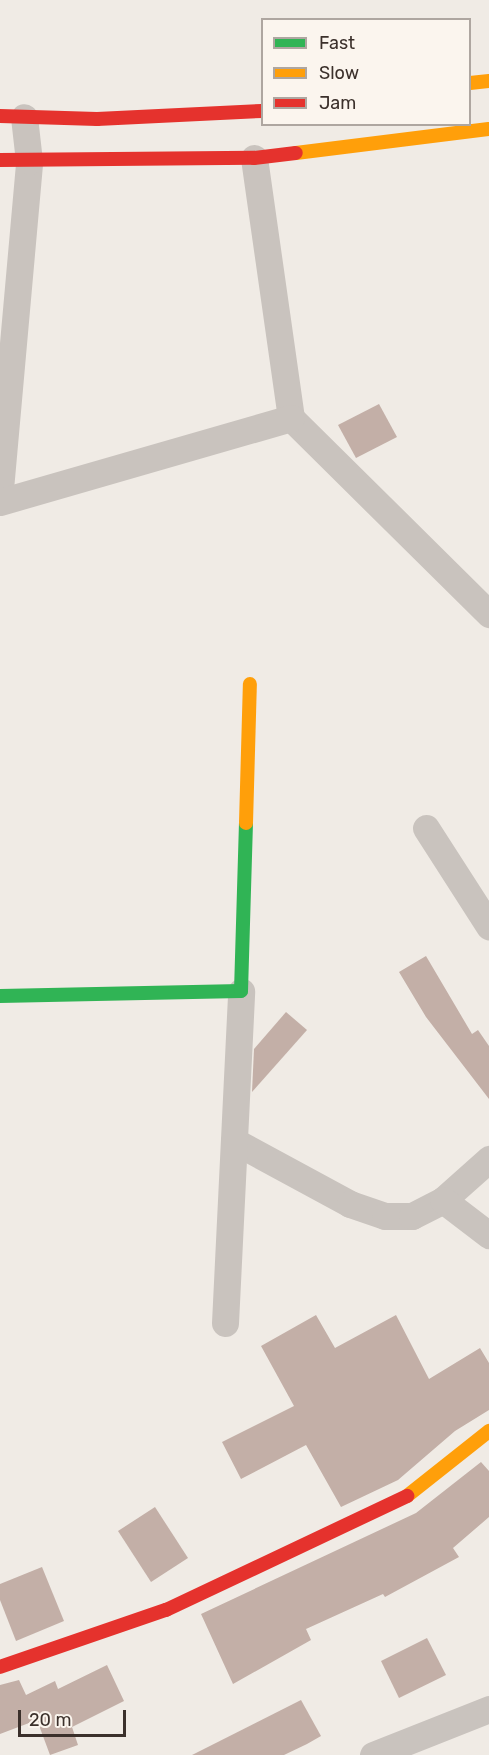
<!DOCTYPE html>
<style>
body{margin:0}
#map{position:relative;width:489px;height:1755px;overflow:hidden;background:#f0ebe5;font-family:Rubik,sans-serif}
div>[style]{position:absolute}
.building>*{inset:0;background:#c3afa7}
.street>*{height:27px;margin:-13.5px;padding:0 13.5px;transform-origin:13.5px;border-radius:13.5px;background:#c9c3be}
.fast>*{height:14px;margin:-7px;padding:0 7px;transform-origin:7px;border-radius:7px;background:#30b455}
.slow>*{height:14px;margin:-7px;padding:0 7px;transform-origin:7px;border-radius:7px;background:#ff9f0a}
.jam>*{height:14px;margin:-7px;padding:0 7px;transform-origin:7px;border-radius:7px;background:#e5322d}
span{translate:-50% -50%;white-space:nowrap;text-align:center;line-height:1.15;-webkit-text-stroke:4.5px #fbf5ee;paint-order:stroke}
.legend{position:absolute;left:261px;top:18px;width:210px;height:108px;box-sizing:border-box;background:#fbf5ee;border:2px solid #aea6a0;margin:0;padding:8px 10px;list-style:none;font-size:18px;color:#3b302b}
.legend li{display:flex;align-items:center;gap:12px;height:30px}
.legend b{width:30px;border:2px solid #aea6a0}
.scale{position:absolute;left:18px;top:1710px;width:108px;height:27px;box-sizing:border-box;border:3px solid #3b302b;border-top:0;padding-left:8px;font-size:18px;line-height:21px;white-space:nowrap;color:#3b302b;-webkit-text-stroke:4px #fbf5ee;paint-order:stroke}
</style>
<div id="map">
<div class="building">
<div style="clip-path:polygon(379px 404px,397px 437px,356px 458px,338px 425px)"></div>
<div style="clip-path:polygon(426px 956px,472px 1034px,478px 1030px,489px 1046px,489px 1099px,426px 1017px,399px 972px)"></div>
<div style="clip-path:polygon(286px 1012px,307px 1030px,252px 1092px,254px 1049px)"></div>
<div style="clip-path:polygon(316px 1315px,335px 1348px,396px 1315px,429px 1379px,480px 1348px,489px 1363px,489px 1410px,455px 1431px,398px 1480px,341px 1507px,306px 1445px,241px 1479px,222px 1442px,294px 1406px,261px 1346px)"></div>
<div style="clip-path:polygon(481px 1462px,489px 1471px,489px 1517px,453px 1548px,459px 1557px,385px 1597px,383px 1594px,306px 1629px,311px 1640px,233px 1684px,201px 1614px,416px 1513px)"></div>
<div style="clip-path:polygon(155px 1507px,188px 1558px,151px 1582px,118px 1531px)"></div>
<div style="clip-path:polygon(42px 1567px,64px 1621px,16px 1641px,0 1600px,0 1584px)"></div>
<div style="clip-path:polygon(427px 1638px,446px 1675px,399px 1698px,381px 1661px)"></div>
<div style="clip-path:polygon(107px 1665px,124px 1701px,72px 1727px,78px 1745px,50px 1755px,37px 1720px,0 1734px,0 1685px,19px 1680px,26px 1695px,55px 1681px,58px 1689px)"></div>
<div style="clip-path:polygon(301px 1700px,321px 1736px,307px 1744px,284px 1755px,192px 1755px)"></div>
</div>
<div class="street">
<div style="left:254px;top:158px;width:263px;rotate:81.9deg"></div>
<div style="left:291px;top:418px;width:279px;rotate:44.7deg"></div>
<div style="left:0;top:489px;width:329px;rotate:-84.9deg"></div>
<div style="left:29px;top:161px;width:44px;rotate:-96.5deg"></div>
<div style="left:0;top:502px;width:303px;rotate:-16.1deg"></div>
<div style="left:426px;top:828px;width:117px;rotate:57.3deg"></div>
<div style="left:234px;top:1141px;width:132px;rotate:28.5deg"></div>
<div style="left:350px;top:1204px;width:37px;rotate:19deg"></div>
<div style="left:385px;top:1216px;width:27px"></div>
<div style="left:412px;top:1216px;width:35px;rotate:-27deg"></div>
<div style="left:443px;top:1200px;width:62px;rotate:-41.7deg"></div>
<div style="left:443px;top:1200px;width:58px;rotate:37.3deg"></div>
<div style="left:225px;top:1323px;width:332px;rotate:-87.2deg"></div>
<div style="left:373px;top:1755px;width:125px;rotate:-21.6deg"></div>
</div>
<div class="fast">
<div style="left:0;top:996px;width:241px;rotate:-1.2deg"></div>
<div style="left:241px;top:991px;width:168px;rotate:-88.3deg"></div>
</div>
<div class="slow">
<div style="left:470px;top:83px;width:19px;rotate:-6deg"></div>
<div style="left:296px;top:153px;width:194px;rotate:-7.1deg"></div>
<div style="left:246px;top:823px;width:139px;rotate:-88.4deg"></div>
<div style="left:407px;top:1496px;width:105px;rotate:-38.4deg"></div>
</div>
<div class="jam">
<div style="left:0;top:116px;width:97px;rotate:1.8deg"></div>
<div style="left:97px;top:119px;width:165px;rotate:-2.8deg"></div>
<div style="left:0;top:160px;width:254px;rotate:-0.5deg"></div>
<div style="left:254px;top:158px;width:42px;rotate:-6.8deg"></div>
<div style="left:0;top:1667px;width:176px;rotate:-19deg"></div>
<div style="left:166px;top:1610px;width:267px;rotate:-25.3deg"></div>
</div>
<ul class="legend">
<li><b style="height:8px;background:#30b455"></b>Fast</li>
<li><b style="height:8px;background:#ff9f0a"></b>Slow</li>
<li><b style="height:8px;background:#e5322d"></b>Jam</li>
</ul>
<div class="scale">20 m</div>
</div>
